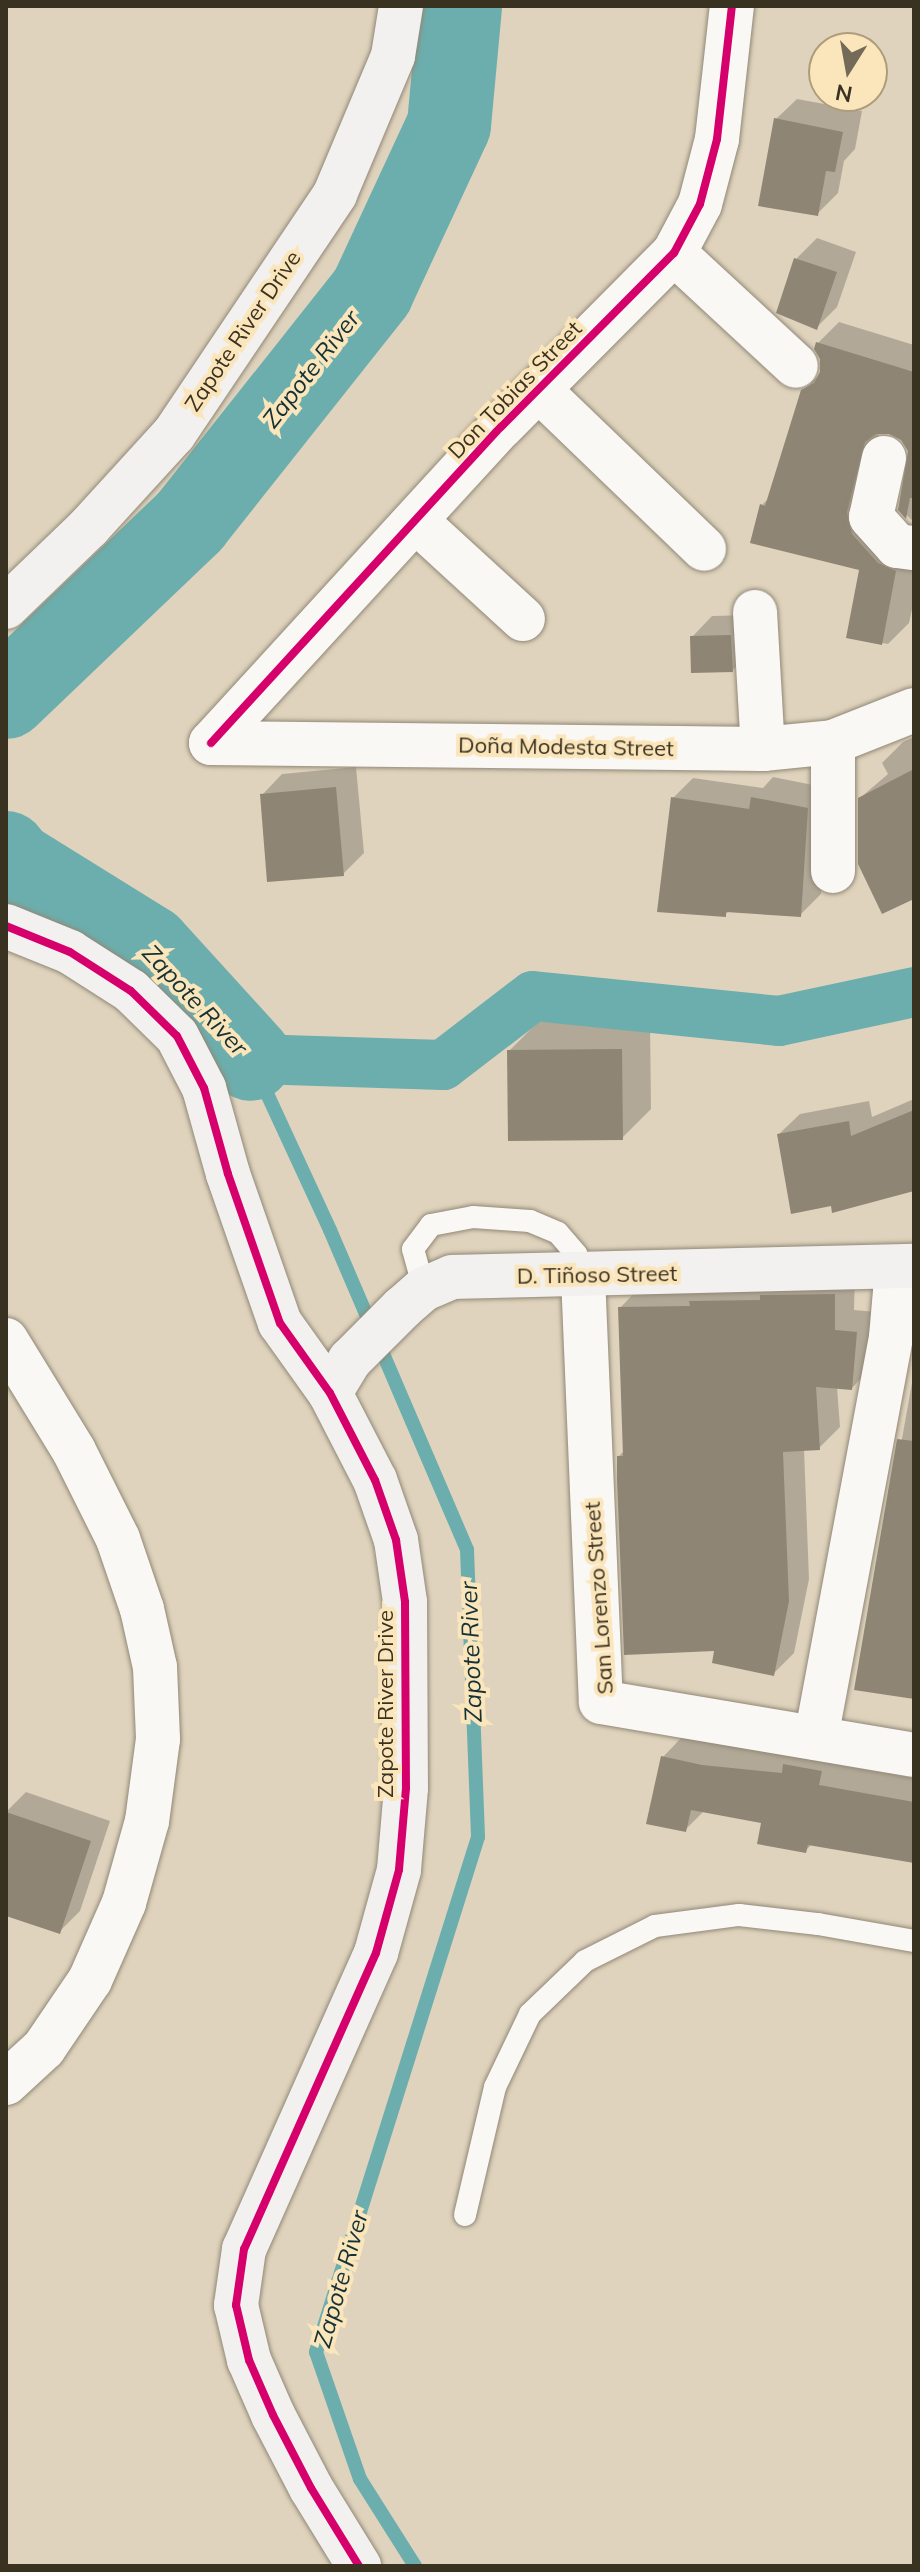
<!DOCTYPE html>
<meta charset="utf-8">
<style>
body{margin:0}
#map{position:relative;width:920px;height:2572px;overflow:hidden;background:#dfd3bd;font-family:Mulish,sans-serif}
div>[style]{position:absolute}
.shadow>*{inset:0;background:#0003}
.stream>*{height:14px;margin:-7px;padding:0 7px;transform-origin:7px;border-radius:7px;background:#6caead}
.canal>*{height:50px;margin:-25px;padding:0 25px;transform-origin:25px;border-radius:25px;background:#6caead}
.river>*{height:84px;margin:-42px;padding:0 42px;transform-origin:42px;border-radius:42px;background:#6caead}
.building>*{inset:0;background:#8e8574}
.roads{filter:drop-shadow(0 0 2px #918877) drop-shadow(0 0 2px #918877)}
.lane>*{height:22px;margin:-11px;padding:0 11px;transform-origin:11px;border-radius:11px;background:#faf8f5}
.street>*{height:44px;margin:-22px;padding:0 22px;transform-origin:22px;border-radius:22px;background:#faf8f5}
.secondary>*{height:44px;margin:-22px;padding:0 22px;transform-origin:22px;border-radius:22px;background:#f2f1ef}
.cycleway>*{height:8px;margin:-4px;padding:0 4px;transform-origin:4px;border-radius:4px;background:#d6006c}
span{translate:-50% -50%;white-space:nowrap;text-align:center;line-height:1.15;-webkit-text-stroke:8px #fbe5bb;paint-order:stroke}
.street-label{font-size:22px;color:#3a3221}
.water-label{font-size:24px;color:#143235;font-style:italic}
.frame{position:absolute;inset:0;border:8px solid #3a3221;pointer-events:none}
.north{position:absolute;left:808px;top:32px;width:80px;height:80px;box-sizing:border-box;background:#fbe5bb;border:2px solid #ae9d7d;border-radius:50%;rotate:191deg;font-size:22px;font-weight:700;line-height:32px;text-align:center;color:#3a3221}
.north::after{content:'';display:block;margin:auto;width:28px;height:36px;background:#746a58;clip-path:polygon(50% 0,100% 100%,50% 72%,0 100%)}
</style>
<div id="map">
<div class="shadow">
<div style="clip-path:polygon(797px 99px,862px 111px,855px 149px,844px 161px,838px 193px,817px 214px,776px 119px)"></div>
<div style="clip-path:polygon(817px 238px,856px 252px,837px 307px,816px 328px,796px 259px)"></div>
<div style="clip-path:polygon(839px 322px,914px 345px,914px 522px,900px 509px,910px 451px,903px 439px,889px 432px,879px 432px,866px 490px,914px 550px,914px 600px,909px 623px,888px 644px,848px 636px,861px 568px,761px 506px,770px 497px,803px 391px,822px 372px,818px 343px)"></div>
<div style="clip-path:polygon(751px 615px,753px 649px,733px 670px,692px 637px,712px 616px)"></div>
<div style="clip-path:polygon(914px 737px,914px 897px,860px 798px,888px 774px,882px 763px,903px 742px)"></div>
<div style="clip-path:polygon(356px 767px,364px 853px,343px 874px,262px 795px,282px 774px)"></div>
<div style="clip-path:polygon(773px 777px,828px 788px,821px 894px,800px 915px,730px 910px,725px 915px,673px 798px,693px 778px,763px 788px)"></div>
<div style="clip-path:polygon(650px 1021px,651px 1109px,622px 1138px,509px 1051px,538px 1022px)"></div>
<div style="clip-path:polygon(914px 1099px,914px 1189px,832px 1204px,779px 1134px,800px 1114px,869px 1101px,872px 1117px)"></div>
<div style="clip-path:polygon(855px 1274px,854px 1310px,877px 1312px,872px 1367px,852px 1388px,837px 1387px,840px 1427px,819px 1448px,804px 1449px,809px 1579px,794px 1653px,773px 1674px,716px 1649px,619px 1456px,625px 1450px,620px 1308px,640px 1287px)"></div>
<div style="clip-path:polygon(914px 1372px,914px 1697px,857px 1688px)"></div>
<div style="clip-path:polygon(683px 1736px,841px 1751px,839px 1765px,914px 1778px,914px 1858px,813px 1843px,805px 1851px,764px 1822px,705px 1810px,685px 1830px,663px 1757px)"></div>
<div style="clip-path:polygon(26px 1792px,110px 1821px,80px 1911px,59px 1932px,6px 1914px,6px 1812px)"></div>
</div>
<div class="stream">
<div style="left:251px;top:1059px;width:188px;rotate:65.2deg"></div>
<div style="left:330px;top:1230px;width:348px;rotate:66.8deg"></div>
<div style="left:467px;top:1550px;width:287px;rotate:87.8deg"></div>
<div style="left:478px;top:1837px;width:540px;rotate:107.46deg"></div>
<div style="left:316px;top:2352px;width:134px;rotate:70.9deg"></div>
<div style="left:360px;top:2479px;width:103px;rotate:57.7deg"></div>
</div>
<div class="canal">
<div style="left:251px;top:1059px;width:192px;rotate:1.8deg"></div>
<div style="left:443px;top:1065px;width:113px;rotate:-37.5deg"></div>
<div style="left:533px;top:996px;width:247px;rotate:5.8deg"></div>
<div style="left:779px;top:1021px;width:138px;rotate:-12.1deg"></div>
</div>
<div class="river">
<div style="left:6px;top:697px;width:255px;rotate:-43.7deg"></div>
<div style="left:190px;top:521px;width:293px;rotate:-51.6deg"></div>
<div style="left:372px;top:291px;width:183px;rotate:-65.1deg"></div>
<div style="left:449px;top:125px;width:120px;rotate:-84.7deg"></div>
<div style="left:6px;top:853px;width:11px;rotate:56deg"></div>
<div style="left:12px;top:862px;width:161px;rotate:31.8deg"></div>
<div style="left:149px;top:947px;width:151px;rotate:47.7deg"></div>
</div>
<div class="building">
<div style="clip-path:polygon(774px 118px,843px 132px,835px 172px,826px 171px,818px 216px,758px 206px)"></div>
<div style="clip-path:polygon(794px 258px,837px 272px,817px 330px,776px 313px)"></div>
<div style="clip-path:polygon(816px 342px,914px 372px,914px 498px,910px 498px,906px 519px,898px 510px,908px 451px,901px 440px,889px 434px,876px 434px,865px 442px,847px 512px,852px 534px,878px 563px,896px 571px,882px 645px,846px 638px,859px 570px,750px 543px,760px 504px,765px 506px,801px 390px,814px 383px,820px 372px,820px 359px,814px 349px)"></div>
<div style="clip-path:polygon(731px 635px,733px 672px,691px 673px,690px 636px)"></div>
<div style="clip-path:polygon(914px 769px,914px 899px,882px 914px,858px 864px,858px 798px)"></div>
<div style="clip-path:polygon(336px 787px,344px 876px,267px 882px,260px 794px)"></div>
<div style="clip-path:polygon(671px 797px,749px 809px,751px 797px,808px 808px,801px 917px,726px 912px,726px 917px,657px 912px)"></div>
<div style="clip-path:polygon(622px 1049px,623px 1140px,508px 1141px,507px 1050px)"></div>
<div style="clip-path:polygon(914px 1110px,914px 1191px,832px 1213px,831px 1206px,791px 1214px,777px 1134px,849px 1121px,851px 1136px)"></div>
<div style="clip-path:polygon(835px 1294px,835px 1330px,857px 1332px,852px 1390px,816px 1387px,820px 1450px,783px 1452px,789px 1601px,774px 1676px,712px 1663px,714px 1651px,624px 1655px,617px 1480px,617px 1456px,623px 1456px,618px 1307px,690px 1306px,689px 1301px,760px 1300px,760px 1295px)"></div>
<div style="clip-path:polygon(897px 1439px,914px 1441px,914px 1699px,854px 1690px)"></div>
<div style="clip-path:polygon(661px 1756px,702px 1765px,782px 1773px,783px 1764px,822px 1771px,819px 1785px,914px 1802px,914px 1863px,808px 1845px,806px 1853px,757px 1844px,761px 1823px,691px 1810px,686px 1832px,646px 1824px)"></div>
<div style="clip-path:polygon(6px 1812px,91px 1841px,60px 1934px,6px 1916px)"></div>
</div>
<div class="roads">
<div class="lane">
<div style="left:424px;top:1289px;width:41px;rotate:-105.4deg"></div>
<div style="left:413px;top:1249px;width:30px;rotate:-53deg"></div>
<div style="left:431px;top:1225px;width:43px;rotate:-10.8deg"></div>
<div style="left:473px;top:1217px;width:57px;rotate:4deg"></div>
<div style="left:530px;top:1221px;width:30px;rotate:23deg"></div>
<div style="left:558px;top:1233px;width:28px;rotate:49deg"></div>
<div style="left:576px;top:1254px;width:23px;rotate:72deg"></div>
<div style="left:465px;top:2215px;width:131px;rotate:-76.8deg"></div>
<div style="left:495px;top:2087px;width:81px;rotate:-64.4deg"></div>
<div style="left:530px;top:2014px;width:76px;rotate:-43.9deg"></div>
<div style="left:585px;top:1961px;width:78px;rotate:-26.6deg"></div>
<div style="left:655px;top:1926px;width:85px;rotate:-7.5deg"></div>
<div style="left:739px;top:1915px;width:80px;rotate:6.5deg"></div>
<div style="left:818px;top:1924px;width:97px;rotate:10deg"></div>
</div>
<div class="street">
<div style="left:674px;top:253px;width:166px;rotate:42.8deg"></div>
<div style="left:539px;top:390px;width:229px;rotate:43.9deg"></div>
<div style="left:884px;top:458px;width:60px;rotate:102.4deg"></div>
<div style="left:871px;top:517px;width:39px;rotate:48deg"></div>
<div style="left:897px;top:546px;width:17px;rotate:7deg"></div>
<div style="left:416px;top:521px;width:145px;rotate:42.5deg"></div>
<div style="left:755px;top:612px;width:137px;rotate:86.7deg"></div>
<div style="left:211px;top:743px;width:429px;rotate:-47.5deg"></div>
<div style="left:501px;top:427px;width:245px;rotate:-45.2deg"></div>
<div style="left:674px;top:253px;width:55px;rotate:-62deg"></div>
<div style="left:700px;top:204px;width:67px;rotate:-75.3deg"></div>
<div style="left:717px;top:139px;width:134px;rotate:-83.6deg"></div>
<div style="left:211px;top:743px;width:552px;rotate:0.62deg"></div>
<div style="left:763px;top:749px;width:70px;rotate:-5.7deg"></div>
<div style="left:833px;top:742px;width:87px;rotate:-21.6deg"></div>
<div style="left:833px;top:871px;width:129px;rotate:-90deg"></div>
<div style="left:583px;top:1276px;width:426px;rotate:87.6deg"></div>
<div style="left:601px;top:1702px;width:317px;rotate:9.6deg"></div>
<div style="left:6px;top:1340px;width:130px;rotate:58.5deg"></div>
<div style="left:74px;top:1451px;width:98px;rotate:63.4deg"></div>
<div style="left:118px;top:1539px;width:74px;rotate:71.1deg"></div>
<div style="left:142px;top:1609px;width:59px;rotate:77.4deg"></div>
<div style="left:155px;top:1667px;width:72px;rotate:87.6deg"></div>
<div style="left:158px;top:1739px;width:83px;rotate:97.6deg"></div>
<div style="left:147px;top:1821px;width:85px;rotate:105.7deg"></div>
<div style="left:124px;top:1903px;width:84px;rotate:113.8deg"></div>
<div style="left:90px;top:1980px;width:82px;rotate:124.1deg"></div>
<div style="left:44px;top:2048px;width:52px;rotate:137.4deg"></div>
<div style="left:816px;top:1738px;width:408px;rotate:-79.4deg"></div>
<div style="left:891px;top:1337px;width:68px;rotate:-85deg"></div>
</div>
<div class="secondary">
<div style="left:6px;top:607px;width:115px;rotate:-43.9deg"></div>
<div style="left:89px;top:527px;width:126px;rotate:-47.6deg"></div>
<div style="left:174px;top:434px;width:289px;rotate:-56.1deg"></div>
<div style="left:335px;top:194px;width:150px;rotate:-67.2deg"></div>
<div style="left:393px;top:56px;width:51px;rotate:-80.9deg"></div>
<div style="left:6px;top:926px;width:69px;rotate:22.1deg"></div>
<div style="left:70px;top:952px;width:72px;rotate:32.6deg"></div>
<div style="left:131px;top:991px;width:64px;rotate:44.4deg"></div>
<div style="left:177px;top:1036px;width:59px;rotate:62.6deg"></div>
<div style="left:204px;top:1088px;width:89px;rotate:74.4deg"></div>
<div style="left:228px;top:1174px;width:158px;rotate:70.8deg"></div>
<div style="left:280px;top:1323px;width:86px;rotate:54.5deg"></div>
<div style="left:330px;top:1393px;width:98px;rotate:62.7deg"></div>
<div style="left:375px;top:1480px;width:64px;rotate:70.7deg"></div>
<div style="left:396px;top:1540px;width:63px;rotate:81.7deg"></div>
<div style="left:405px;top:1602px;width:186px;rotate:89.7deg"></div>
<div style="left:406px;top:1788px;width:82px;rotate:94.9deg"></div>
<div style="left:399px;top:1870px;width:86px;rotate:105.5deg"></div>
<div style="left:376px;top:1953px;width:324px;rotate:114deg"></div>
<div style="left:244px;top:2249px;width:57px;rotate:98.1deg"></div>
<div style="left:236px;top:2305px;width:57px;rotate:76.7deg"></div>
<div style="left:249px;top:2360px;width:60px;rotate:66.4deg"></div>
<div style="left:273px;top:2415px;width:82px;rotate:62.5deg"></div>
<div style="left:311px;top:2488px;width:92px;rotate:58.4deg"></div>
<div style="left:330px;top:1393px;width:39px;rotate:-59deg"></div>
<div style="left:350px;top:1360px;width:74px;rotate:-45deg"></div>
<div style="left:402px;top:1308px;width:29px;rotate:-41deg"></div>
<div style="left:424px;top:1289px;width:30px;rotate:-23deg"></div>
<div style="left:452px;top:1277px;width:462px;rotate:-1.4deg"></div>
</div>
</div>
<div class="cycleway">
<div style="left:211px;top:743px;width:429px;rotate:-47.5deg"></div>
<div style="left:501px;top:427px;width:245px;rotate:-45.2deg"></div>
<div style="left:674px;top:253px;width:55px;rotate:-62deg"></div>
<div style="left:700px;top:204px;width:67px;rotate:-75.3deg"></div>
<div style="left:717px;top:139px;width:134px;rotate:-83.6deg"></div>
<div style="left:6px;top:926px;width:69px;rotate:22.1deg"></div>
<div style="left:70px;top:952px;width:72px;rotate:32.6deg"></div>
<div style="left:131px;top:991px;width:64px;rotate:44.4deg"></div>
<div style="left:177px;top:1036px;width:59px;rotate:62.6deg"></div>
<div style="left:204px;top:1088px;width:89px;rotate:74.4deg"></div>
<div style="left:228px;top:1174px;width:158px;rotate:70.8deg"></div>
<div style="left:280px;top:1323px;width:86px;rotate:54.5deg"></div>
<div style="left:330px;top:1393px;width:98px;rotate:62.7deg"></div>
<div style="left:375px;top:1480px;width:64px;rotate:70.7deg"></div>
<div style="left:396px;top:1540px;width:63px;rotate:81.7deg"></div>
<div style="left:405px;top:1602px;width:186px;rotate:89.7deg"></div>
<div style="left:406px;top:1788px;width:82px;rotate:94.9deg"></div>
<div style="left:399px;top:1870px;width:86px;rotate:105.5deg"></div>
<div style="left:376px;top:1953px;width:324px;rotate:114deg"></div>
<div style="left:244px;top:2249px;width:57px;rotate:98.1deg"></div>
<div style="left:236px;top:2305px;width:57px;rotate:76.7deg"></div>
<div style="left:249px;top:2360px;width:60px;rotate:66.4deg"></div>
<div style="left:273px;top:2415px;width:82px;rotate:62.5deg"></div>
<div style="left:311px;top:2488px;width:92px;rotate:58.4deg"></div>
</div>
<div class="street-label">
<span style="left:243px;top:331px;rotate:-56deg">Zapote River Drive</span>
<span style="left:515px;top:390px;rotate:-46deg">Don Tobias Street</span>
<span style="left:566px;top:747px;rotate:1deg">Doña Modesta Street</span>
<span style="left:597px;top:1275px;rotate:-1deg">D. Tiñoso Street</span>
<span style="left:599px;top:1598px;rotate:-94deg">San Lorenzo Street</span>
<span style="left:386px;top:1704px;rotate:-90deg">Zapote River Drive</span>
</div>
<div class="water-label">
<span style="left:311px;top:369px;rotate:-52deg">Zapote River</span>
<span style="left:195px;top:1000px;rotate:47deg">Zapote River</span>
<span style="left:471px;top:1652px;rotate:-92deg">Zapote River</span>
<span style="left:341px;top:2279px;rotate:-74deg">Zapote River</span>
</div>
<div class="frame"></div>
<div class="north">N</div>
</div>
